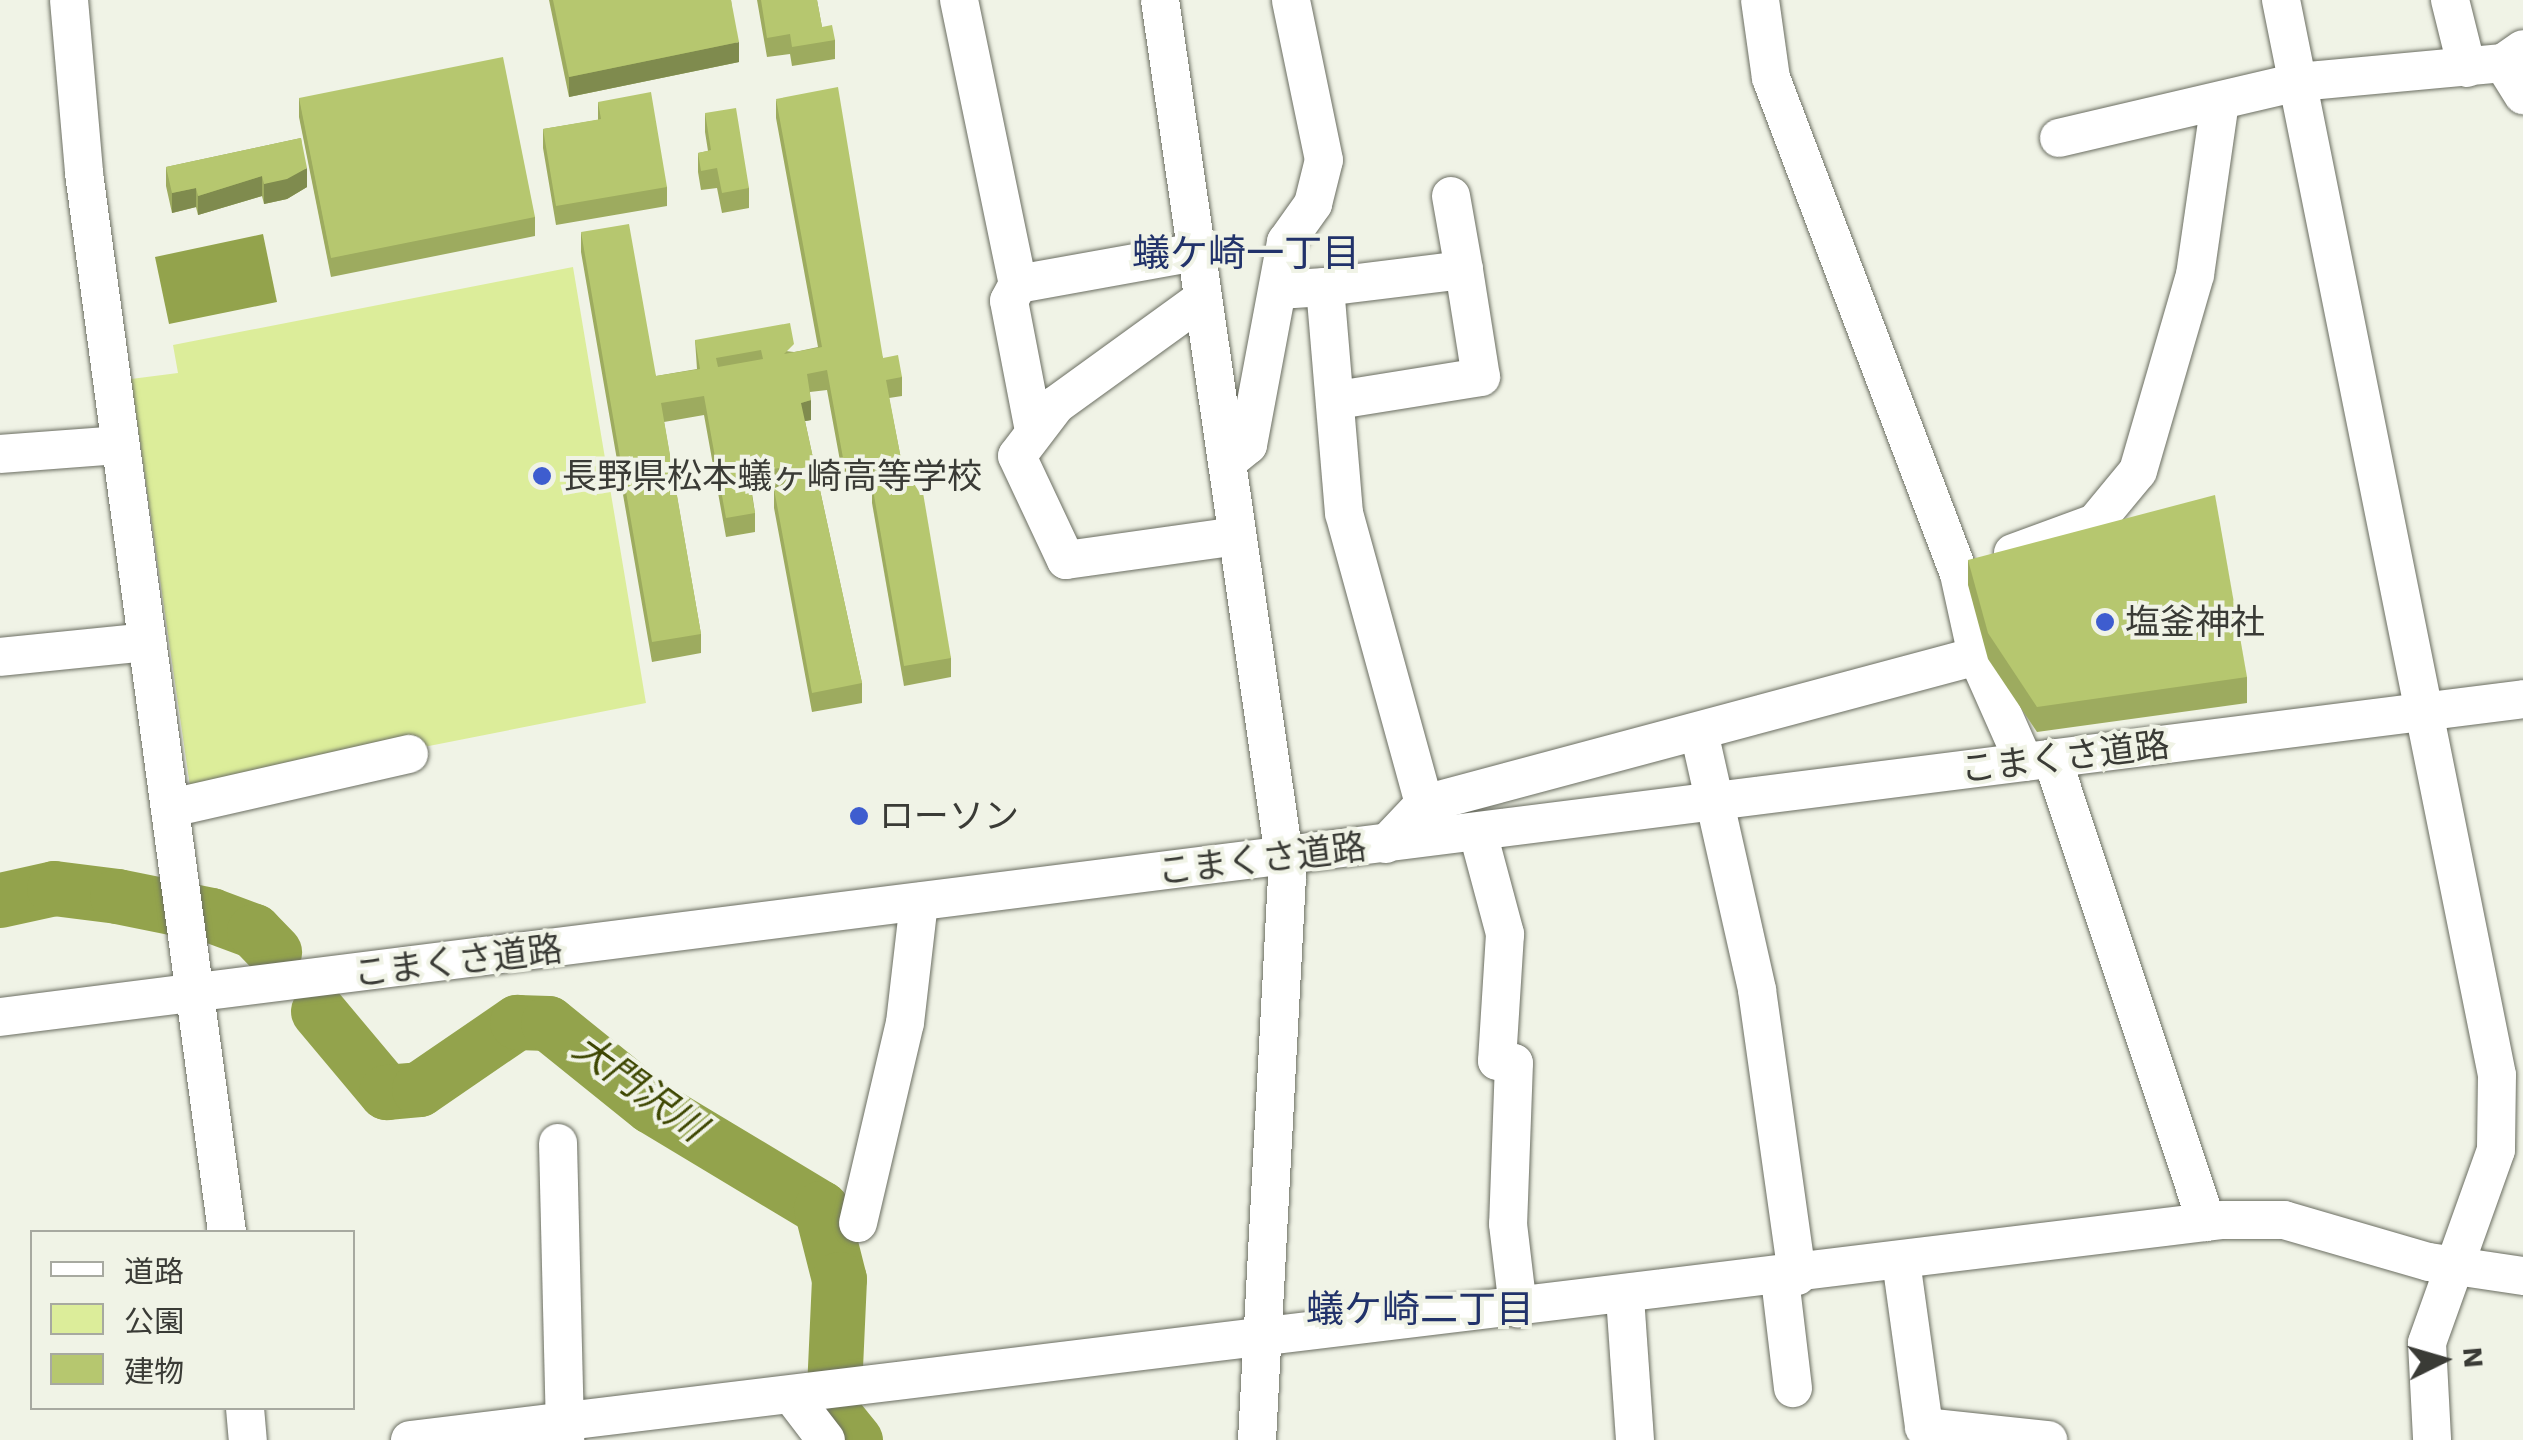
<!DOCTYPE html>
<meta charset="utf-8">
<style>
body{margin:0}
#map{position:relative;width:2523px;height:1440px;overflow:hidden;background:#f0f3e6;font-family:"Work Sans","Noto Sans JP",sans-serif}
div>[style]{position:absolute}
.green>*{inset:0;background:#dced9a}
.water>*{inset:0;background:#93a34c}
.river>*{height:55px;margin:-27.5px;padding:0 27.5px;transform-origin:27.5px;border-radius:27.5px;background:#93a34c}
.roads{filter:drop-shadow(0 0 2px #6b6e62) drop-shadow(0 0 2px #6b6e62)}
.minor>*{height:38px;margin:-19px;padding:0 19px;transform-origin:19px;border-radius:19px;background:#fff}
.wall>*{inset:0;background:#9dab5f}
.shaded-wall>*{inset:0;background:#7f8b4e}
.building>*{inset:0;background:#b6c76f}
.dots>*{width:28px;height:28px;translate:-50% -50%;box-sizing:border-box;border:5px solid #f0f3e6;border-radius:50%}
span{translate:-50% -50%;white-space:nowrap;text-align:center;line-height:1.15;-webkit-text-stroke:8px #f0f3e6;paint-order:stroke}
.poi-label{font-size:35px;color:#3a3b36}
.left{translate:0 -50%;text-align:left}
.street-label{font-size:35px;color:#3a3b36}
.neighbourhood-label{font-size:38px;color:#21326a}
.water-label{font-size:38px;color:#3e4702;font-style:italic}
.legend{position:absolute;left:30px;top:1230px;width:325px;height:180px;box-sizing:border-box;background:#f0f3e6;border:2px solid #a7a9a0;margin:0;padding:12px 18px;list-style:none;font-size:30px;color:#3a3b36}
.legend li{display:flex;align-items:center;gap:20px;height:50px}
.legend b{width:50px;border:2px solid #a7a9a0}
.north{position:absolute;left:2393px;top:1310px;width:100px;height:100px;-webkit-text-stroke:8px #f0f3e6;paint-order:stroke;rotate:85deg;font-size:28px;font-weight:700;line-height:40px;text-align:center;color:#3a3b36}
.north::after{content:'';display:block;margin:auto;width:35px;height:45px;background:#3a3b36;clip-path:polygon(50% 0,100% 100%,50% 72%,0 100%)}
</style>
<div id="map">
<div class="green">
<div style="clip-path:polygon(573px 267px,646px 703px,191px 793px,131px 379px,178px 373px,173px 345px)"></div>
</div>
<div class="water">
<div style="clip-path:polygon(263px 234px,277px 302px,169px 324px,155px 257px)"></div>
</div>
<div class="river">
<div style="left:0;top:900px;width:55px;rotate:-12.5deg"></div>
<div style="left:54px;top:888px;width:64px;rotate:7.2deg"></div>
<div style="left:117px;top:896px;width:96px;rotate:11.4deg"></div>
<div style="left:211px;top:915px;width:46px;rotate:20.4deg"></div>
<div style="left:254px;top:931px;width:29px;rotate:46deg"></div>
<div style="left:318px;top:1011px;width:106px;rotate:50deg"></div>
<div style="left:386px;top:1092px;width:33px;rotate:-5deg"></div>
<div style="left:419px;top:1089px;width:119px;rotate:-34.4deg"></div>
<div style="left:517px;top:1022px;width:31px;rotate:2deg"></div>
<div style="left:548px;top:1023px;width:132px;rotate:38.9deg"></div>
<div style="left:651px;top:1106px;width:198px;rotate:31deg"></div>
<div style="left:821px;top:1208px;width:73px;rotate:75.8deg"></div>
<div style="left:839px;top:1279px;width:134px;rotate:92.6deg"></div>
<div style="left:833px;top:1413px;width:35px;rotate:51deg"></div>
</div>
<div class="roads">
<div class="minor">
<div style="left:69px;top:0;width:174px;rotate:85deg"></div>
<div style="left:84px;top:173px;width:1069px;rotate:82.31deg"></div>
<div style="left:959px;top:0;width:290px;rotate:78.3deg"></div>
<div style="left:1018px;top:284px;width:19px;rotate:118deg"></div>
<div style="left:1009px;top:301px;width:127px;rotate:79.1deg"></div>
<div style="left:1160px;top:0;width:886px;rotate:81.76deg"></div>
<div style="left:1287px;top:877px;width:564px;rotate:93.05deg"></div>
<div style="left:1760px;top:0;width:79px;rotate:82deg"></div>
<div style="left:1771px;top:78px;width:530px;rotate:69.24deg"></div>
<div style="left:1959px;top:574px;width:84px;rotate:77.6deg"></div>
<div style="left:1977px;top:656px;width:116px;rotate:66.1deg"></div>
<div style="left:2281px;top:0;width:1096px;rotate:78.64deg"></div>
<div style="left:2497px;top:1075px;width:75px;rotate:90.8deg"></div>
<div style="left:2496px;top:1150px;width:205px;rotate:109.7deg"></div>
<div style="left:2427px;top:1343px;width:97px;rotate:87deg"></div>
<div style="left:2450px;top:0;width:70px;rotate:76deg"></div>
<div style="left:2503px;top:63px;width:38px;rotate:58deg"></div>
<div style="left:2059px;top:138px;width:245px;rotate:-13.2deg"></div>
<div style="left:2298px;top:82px;width:206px;rotate:-5.3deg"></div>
<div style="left:2503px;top:63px;width:24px;rotate:-35deg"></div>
<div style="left:1451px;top:196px;width:75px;rotate:80deg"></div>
<div style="left:1018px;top:284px;width:180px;rotate:-10.2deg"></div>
<div style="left:1325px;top:287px;width:140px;rotate:-7deg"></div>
<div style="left:1464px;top:270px;width:108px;rotate:81deg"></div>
<div style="left:1481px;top:377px;width:145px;rotate:170.9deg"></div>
<div style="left:1278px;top:290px;width:47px;rotate:-3.7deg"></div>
<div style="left:1325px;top:287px;width:227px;rotate:85.2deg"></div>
<div style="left:1344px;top:513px;width:302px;rotate:74.6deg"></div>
<div style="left:1201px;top:300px;width:179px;rotate:144.1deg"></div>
<div style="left:1056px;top:405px;width:64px;rotate:127.4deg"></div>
<div style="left:1017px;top:456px;width:115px;rotate:64.8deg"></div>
<div style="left:1066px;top:560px;width:172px;rotate:-8deg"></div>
<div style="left:0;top:454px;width:119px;rotate:-4.3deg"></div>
<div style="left:1227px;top:462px;width:27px;rotate:-39deg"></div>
<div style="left:1248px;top:445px;width:207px;rotate:-79.4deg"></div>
<div style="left:1286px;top:242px;width:47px;rotate:-54.6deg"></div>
<div style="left:1313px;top:204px;width:45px;rotate:-76deg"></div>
<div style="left:1324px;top:160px;width:163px;rotate:-101.7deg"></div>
<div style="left:2013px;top:553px;width:87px;rotate:-20.1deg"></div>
<div style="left:2095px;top:523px;width:67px;rotate:-50.4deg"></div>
<div style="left:2138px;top:471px;width:204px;rotate:-73.8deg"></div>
<div style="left:2195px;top:275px;width:175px;rotate:-81.8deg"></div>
<div style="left:0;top:657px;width:148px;rotate:-5.8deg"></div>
<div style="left:1699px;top:732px;width:264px;rotate:77.3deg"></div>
<div style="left:1757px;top:990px;width:289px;rotate:82deg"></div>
<div style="left:2052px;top:758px;width:489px;rotate:71.6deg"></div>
<div style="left:171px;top:808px;width:244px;rotate:-12.8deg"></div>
<div style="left:1478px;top:833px;width:105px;rotate:75deg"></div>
<div style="left:1505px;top:934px;width:127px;rotate:93.6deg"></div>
<div style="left:1497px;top:1061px;width:17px;rotate:7deg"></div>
<div style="left:1514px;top:1063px;width:161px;rotate:92.1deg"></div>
<div style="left:1508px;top:1224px;width:85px;rotate:83.2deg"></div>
<div style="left:1386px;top:844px;width:55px;rotate:-46.5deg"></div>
<div style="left:1424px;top:804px;width:572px;rotate:-14.98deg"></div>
<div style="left:0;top:1017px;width:2543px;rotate:-7.18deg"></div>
<div style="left:558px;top:1143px;width:297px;rotate:88.6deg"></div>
<div style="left:858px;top:1223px;width:205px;rotate:-76.8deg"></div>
<div style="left:905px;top:1023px;width:122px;rotate:-83.4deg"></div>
<div style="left:1901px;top:1261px;width:168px;rotate:82.1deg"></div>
<div style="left:1924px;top:1427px;width:125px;rotate:6deg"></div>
<div style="left:1780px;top:1279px;width:110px;rotate:83.2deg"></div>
<div style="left:1625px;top:1297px;width:143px;rotate:86deg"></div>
<div style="left:793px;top:1397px;width:54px;rotate:52.5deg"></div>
<div style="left:245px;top:1408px;width:32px;rotate:85deg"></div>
<div style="left:410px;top:1440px;width:1826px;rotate:-6.92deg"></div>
<div style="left:2223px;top:1220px;width:61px"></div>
<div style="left:2284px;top:1220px;width:151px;rotate:16.2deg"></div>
<div style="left:2429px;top:1262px;width:95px;rotate:8.5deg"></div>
</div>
</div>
<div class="wall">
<div style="clip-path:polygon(549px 0,731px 0,739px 62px,569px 97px)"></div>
<div style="clip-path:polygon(757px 0,817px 0,822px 27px,835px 40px,835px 59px,792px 66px,790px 54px,767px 57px)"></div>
<div style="clip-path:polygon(299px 98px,535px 217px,535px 236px,331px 277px,299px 117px)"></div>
<div style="clip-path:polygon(776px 99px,883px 358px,902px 377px,902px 396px,889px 398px,901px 459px,901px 478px,845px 488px,827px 390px,810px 392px,811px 420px,805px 421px,862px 683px,862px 703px,812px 712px,774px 508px,774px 489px,784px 487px,752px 493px,755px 513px,755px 532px,726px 537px,704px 415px,664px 422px,701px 634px,701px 653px,652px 662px,581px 252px,581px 232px,656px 376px,697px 369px,695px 340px,794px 352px,818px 347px,776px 118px)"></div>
<div style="clip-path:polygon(598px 102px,667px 187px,667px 206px,556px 225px,543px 148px,543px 129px,598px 120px)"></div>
<div style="clip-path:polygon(705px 113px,749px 188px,749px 208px,722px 213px,717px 188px,701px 190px,698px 172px,698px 153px,708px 151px,705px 132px)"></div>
<div style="clip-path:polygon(301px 138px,307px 187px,287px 199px,264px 204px,262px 196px,198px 215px,196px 207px,172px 213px,166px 186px,166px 167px)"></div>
<div style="clip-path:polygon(872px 484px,951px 658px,951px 677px,904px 686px,872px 503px)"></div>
<div style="clip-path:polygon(1968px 560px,2247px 677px,2247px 703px,2037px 732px,1988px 659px,1968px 585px)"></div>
</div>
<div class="shaded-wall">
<div style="clip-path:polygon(739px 42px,739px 62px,569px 97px,569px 77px)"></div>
<div style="clip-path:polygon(307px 168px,307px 187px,287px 199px,264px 204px,264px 184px)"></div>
<div style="clip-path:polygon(262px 176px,262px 196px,198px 215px,198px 196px)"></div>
<div style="clip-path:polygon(196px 188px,196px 207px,172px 213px,172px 193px)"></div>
<div style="clip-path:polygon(811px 400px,811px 420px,801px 422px,801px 403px)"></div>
</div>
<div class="building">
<div style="clip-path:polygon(553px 0,731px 0,739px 42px,569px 77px)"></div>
<div style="clip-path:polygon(761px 0,817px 0,822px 27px,832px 25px,835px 40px,792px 47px,790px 34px,767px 38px)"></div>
<div style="clip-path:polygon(503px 57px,535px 217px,331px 258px,299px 98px)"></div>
<div style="clip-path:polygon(evenodd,838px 87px,883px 358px,898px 355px,902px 377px,886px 380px,901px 459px,845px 469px,827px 370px,807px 374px,811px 400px,801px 403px,862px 683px,812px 693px,774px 489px,787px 487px,784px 467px,748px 474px,755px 513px,726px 518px,704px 396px,661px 403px,701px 634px,652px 642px,581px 232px,629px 224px,656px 376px,700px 369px,695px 340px,790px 323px,794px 344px,784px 354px,822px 347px,776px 99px,838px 87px,761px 350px,763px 359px,718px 367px,716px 358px,761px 350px)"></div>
<div style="clip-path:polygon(651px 92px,667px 187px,556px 206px,543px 129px,601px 119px,598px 102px)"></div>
<div style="clip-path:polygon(736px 108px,749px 188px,722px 193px,717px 168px,701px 171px,698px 153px,711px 150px,705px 113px)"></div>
<div style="clip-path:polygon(301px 138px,307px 168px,287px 179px,264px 184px,262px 176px,198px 196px,196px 188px,172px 193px,166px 167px)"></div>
<div style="clip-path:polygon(920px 475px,951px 658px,904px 666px,872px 484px)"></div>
<div style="clip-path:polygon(2215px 495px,2247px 677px,2037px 707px,1988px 633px,1968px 560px)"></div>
</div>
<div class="dots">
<div style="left:542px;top:476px;background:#3e5dcf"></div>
<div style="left:2105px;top:622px;background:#3e5dcf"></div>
<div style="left:859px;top:816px;background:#3e5dcf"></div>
</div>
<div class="poi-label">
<span class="left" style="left:562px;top:476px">長野県松本蟻ヶ崎高等学校</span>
<span class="left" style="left:2125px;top:622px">塩釜神社</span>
<span class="left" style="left:879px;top:816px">ローソン</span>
</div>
<div class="street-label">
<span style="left:2065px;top:757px;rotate:-7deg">こまくさ道路</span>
<span style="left:1262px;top:859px;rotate:-7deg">こまくさ道路</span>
<span style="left:458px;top:961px;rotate:-7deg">こまくさ道路</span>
</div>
<div class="neighbourhood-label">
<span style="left:1246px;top:254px">蟻ケ崎一丁目</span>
<span style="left:1420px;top:1310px">蟻ケ崎二丁目</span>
</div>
<div class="water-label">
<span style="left:639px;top:1088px;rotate:36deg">大門沢川</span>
</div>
<ul class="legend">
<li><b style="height:12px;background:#fff"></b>道路</li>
<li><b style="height:28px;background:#dced9a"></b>公園</li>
<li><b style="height:28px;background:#b6c76f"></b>建物</li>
</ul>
<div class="north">N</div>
</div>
